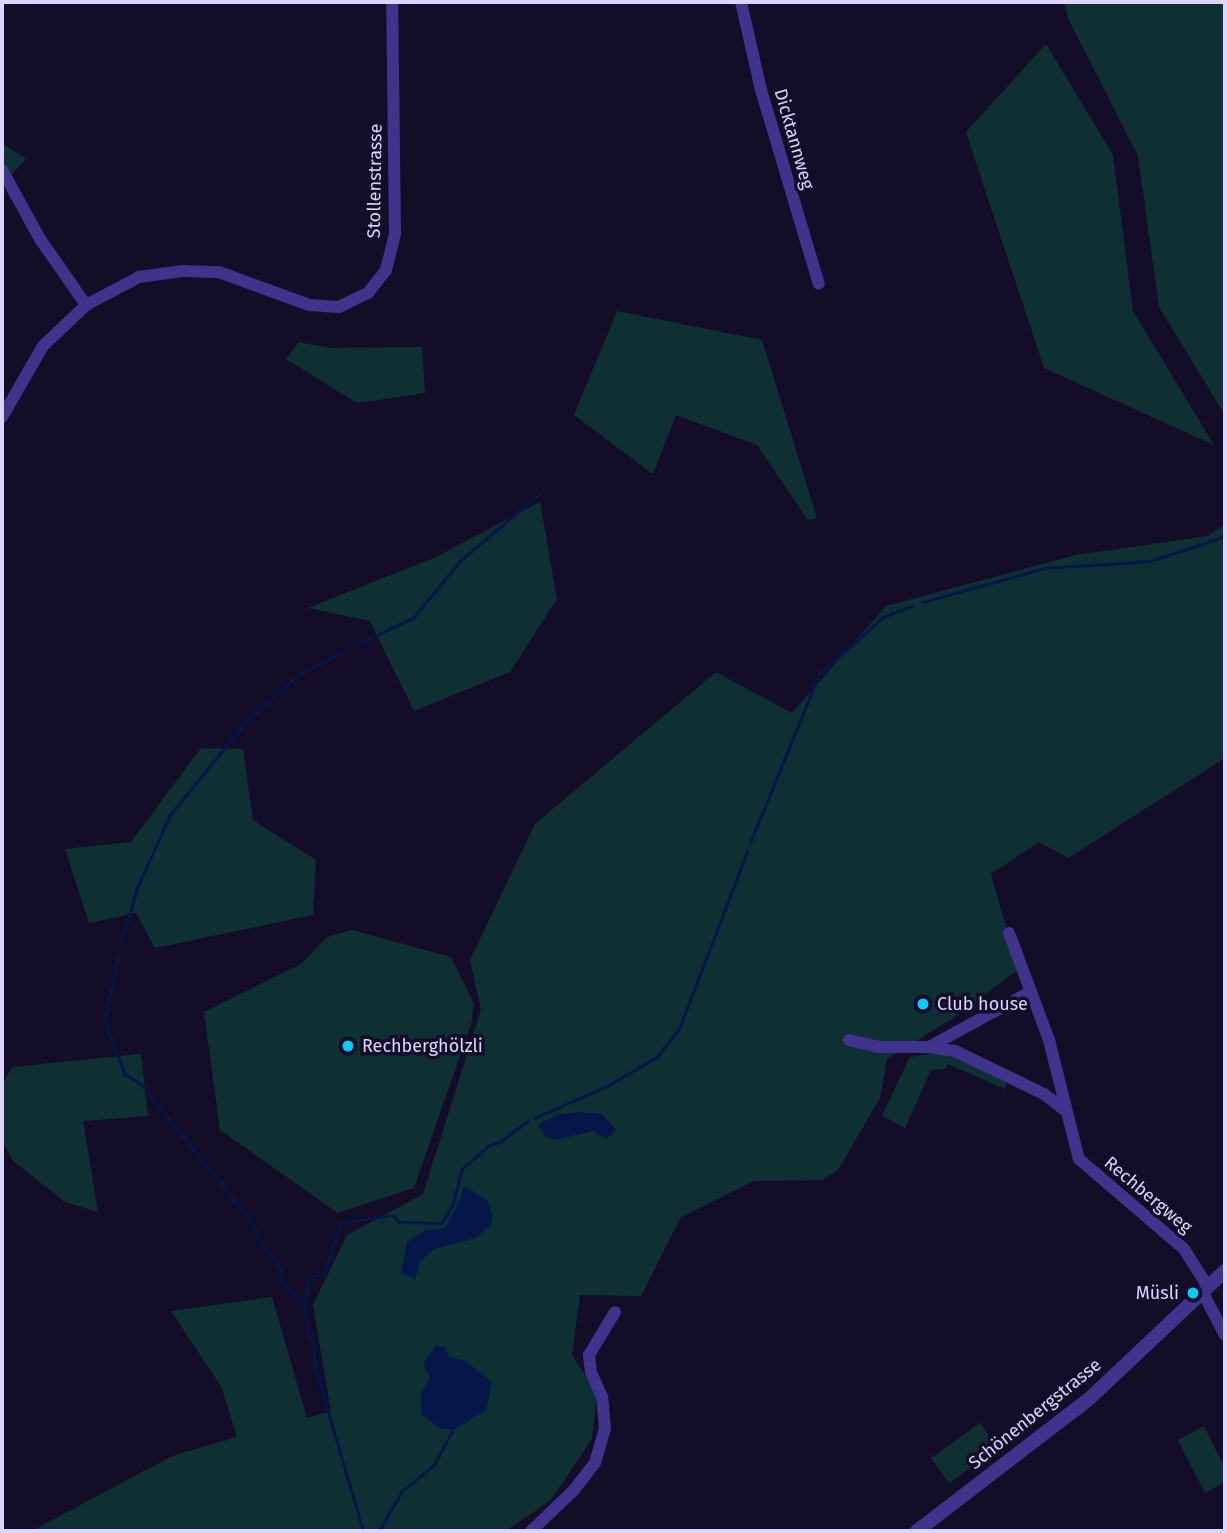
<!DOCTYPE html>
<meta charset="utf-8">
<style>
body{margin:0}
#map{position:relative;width:1227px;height:1533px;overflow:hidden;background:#140d28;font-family:"Fira Sans",sans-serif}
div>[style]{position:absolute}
.green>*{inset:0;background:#0f3033}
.water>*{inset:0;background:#051749}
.stream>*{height:2.5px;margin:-1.25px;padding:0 1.25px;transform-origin:1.25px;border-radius:1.25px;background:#051749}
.minor>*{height:12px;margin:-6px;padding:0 6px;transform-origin:6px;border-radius:6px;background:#3f338c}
.tertiary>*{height:14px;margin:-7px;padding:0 7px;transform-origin:7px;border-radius:7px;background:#3f338c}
.dots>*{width:19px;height:19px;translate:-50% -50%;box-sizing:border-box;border:4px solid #140d28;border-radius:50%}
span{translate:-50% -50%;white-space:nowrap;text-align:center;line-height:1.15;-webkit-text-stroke:7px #140d28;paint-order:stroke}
.street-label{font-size:18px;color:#ddd4ff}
.poi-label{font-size:18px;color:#ddd4ff}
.left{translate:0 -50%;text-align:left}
.right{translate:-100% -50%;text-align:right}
.frame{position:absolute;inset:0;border:4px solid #ddd4ff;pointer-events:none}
</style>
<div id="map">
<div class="green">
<div style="clip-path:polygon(1064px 2px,1225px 2px,1225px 415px,1159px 307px,1138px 156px,1068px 18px)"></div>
<div style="clip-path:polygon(1046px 44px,1113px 155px,1133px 311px,1214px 445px,1044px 368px,966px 132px)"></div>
<div style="clip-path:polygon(2px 143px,26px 159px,2px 185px)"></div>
<div style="clip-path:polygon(617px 311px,762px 340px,817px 518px,808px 520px,757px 445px,676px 415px,653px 474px,574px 415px)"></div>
<div style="clip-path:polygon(299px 342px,330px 348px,422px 347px,425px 393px,357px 403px,286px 359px)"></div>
<div style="clip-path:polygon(540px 502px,557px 599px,510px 672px,414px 711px,370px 621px,308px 608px,436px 557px)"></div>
<div style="clip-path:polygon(1225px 524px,1225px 758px,1068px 858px,1039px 842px,991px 874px,1018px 970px,953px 1018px,887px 1059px,880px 1098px,838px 1170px,822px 1180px,754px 1181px,681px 1217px,641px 1296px,580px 1295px,572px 1355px,597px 1394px,592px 1439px,551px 1500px,506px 1531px,32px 1531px,172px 1456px,237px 1437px,222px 1388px,171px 1311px,272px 1297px,307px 1418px,331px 1411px,313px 1305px,347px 1235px,423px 1194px,481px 1010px,470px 960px,535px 824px,716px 672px,792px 713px,886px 606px,1076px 555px,1208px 536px)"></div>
<div style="clip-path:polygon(201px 748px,243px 749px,253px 820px,316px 860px,313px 915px,155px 948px,136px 913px,89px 923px,65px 849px,131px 842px)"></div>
<div style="clip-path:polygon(352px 930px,451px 957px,474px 1004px,471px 1024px,414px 1188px,338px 1213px,220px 1130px,204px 1012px,301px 964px,327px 937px)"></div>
<div style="clip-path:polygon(934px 1053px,953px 1054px,1008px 1080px,1005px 1089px,948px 1064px,945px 1069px,931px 1070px,905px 1128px,882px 1116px,910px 1057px)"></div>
<div style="clip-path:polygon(141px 1054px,148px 1116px,83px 1121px,98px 1212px,65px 1202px,13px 1161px,2px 1141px,2px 1085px,12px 1067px)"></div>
<div style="clip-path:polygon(980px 1423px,998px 1448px,949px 1483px,931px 1458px)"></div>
<div style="clip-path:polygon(1204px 1426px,1225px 1468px,1225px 1482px,1205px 1493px,1178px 1440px)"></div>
</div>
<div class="water">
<div style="clip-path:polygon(577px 1112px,602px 1114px,616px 1130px,607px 1139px,593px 1131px,555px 1140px,545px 1136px,538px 1125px,556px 1115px)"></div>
<div style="clip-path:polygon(466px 1187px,488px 1201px,493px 1217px,491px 1225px,476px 1238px,434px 1249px,420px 1262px,415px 1279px,401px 1273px,407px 1242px,425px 1230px,445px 1228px,460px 1200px,462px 1189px)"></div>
<div style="clip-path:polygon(436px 1346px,446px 1347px,449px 1357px,466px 1361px,492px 1382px,486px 1410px,453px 1430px,440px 1428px,421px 1414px,421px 1393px,430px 1378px,423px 1364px)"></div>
</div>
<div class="stream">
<div style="left:1207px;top:542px;width:19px;rotate:-18deg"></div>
<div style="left:923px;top:602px;width:127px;rotate:-15.6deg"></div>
<div style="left:1045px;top:568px;width:105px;rotate:-3.8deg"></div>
<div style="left:1150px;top:561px;width:58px;rotate:-18.1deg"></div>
<div style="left:358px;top:644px;width:61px;rotate:-25.3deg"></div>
<div style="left:413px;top:618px;width:74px;rotate:-50.5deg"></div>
<div style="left:460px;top:561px;width:104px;rotate:-40.3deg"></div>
<div style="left:750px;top:843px;width:182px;rotate:-67.7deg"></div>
<div style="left:819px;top:675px;width:86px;rotate:-42.2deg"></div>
<div style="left:883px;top:617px;width:31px;rotate:-21deg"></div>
<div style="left:121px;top:943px;width:57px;rotate:-73.8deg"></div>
<div style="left:137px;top:888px;width:80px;rotate:-65.7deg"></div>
<div style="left:170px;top:815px;width:119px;rotate:-50.8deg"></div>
<div style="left:245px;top:723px;width:72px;rotate:-42.2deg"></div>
<div style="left:298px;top:675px;width:53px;rotate:-27.1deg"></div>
<div style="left:119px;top:956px;width:66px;rotate:102.2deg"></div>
<div style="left:105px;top:1021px;width:57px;rotate:69.3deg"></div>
<div style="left:125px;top:1074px;width:17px;rotate:31deg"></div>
<div style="left:140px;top:1083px;width:175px;rotate:51deg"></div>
<div style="left:250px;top:1219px;width:36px;rotate:63deg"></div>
<div style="left:266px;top:1251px;width:18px;rotate:45deg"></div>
<div style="left:279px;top:1264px;width:20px;rotate:75deg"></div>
<div style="left:284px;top:1283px;width:30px;rotate:49deg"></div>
<div style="left:535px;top:1118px;width:79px;rotate:-24deg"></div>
<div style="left:607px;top:1086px;width:58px;rotate:-30.1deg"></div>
<div style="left:657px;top:1057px;width:36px;rotate:-52deg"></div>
<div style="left:679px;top:1029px;width:190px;rotate:-69deg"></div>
<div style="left:363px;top:1531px;width:173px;rotate:-106.4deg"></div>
<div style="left:314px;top:1365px;width:19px;rotate:-90deg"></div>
<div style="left:314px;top:1346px;width:13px;rotate:-117deg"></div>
<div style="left:308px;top:1334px;width:28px;rotate:-98deg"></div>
<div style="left:304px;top:1306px;width:24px;rotate:-81deg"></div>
<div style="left:308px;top:1282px;width:9px;rotate:-41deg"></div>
<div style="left:315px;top:1276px;width:8px"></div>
<div style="left:323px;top:1276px;width:57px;rotate:-70.6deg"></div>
<div style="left:342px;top:1222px;width:45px;rotate:-7.6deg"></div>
<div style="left:387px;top:1216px;width:7px"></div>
<div style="left:394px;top:1216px;width:8px;rotate:50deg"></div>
<div style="left:399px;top:1222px;width:43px;rotate:1.3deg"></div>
<div style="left:442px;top:1223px;width:22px;rotate:-60deg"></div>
<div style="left:453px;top:1204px;width:36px;rotate:-76deg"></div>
<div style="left:462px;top:1169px;width:35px;rotate:-41deg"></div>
<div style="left:488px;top:1146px;width:14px;rotate:-21deg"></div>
<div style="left:501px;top:1141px;width:34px;rotate:-37deg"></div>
<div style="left:379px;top:1531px;width:46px;rotate:-60.1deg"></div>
<div style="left:402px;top:1491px;width:41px;rotate:-39.1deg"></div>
<div style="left:434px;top:1465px;width:40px;rotate:-62deg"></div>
</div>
<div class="minor">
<div style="left:741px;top:2px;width:90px;rotate:77.2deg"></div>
<div style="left:761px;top:90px;width:202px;rotate:73.4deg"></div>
<div style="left:2px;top:170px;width:79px;rotate:61.2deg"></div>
<div style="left:40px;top:239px;width:80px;rotate:55.1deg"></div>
<div style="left:2px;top:417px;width:82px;rotate:-60deg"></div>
<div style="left:43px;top:346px;width:59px;rotate:-43.6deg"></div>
<div style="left:86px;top:305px;width:60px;rotate:-27.8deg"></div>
<div style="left:139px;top:277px;width:44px;rotate:-7.8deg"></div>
<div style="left:183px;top:271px;width:36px;rotate:2deg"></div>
<div style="left:219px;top:272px;width:96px;rotate:20.1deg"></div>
<div style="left:309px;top:305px;width:30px;rotate:4deg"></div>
<div style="left:339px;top:307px;width:32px;rotate:-26deg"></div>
<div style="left:368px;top:293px;width:29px;rotate:-52deg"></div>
<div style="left:386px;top:270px;width:38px;rotate:-76deg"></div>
<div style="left:395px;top:233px;width:231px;rotate:-90.7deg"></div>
<div style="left:1009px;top:933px;width:114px;rotate:69.5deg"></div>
<div style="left:1049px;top:1040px;width:123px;rotate:75.9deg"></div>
<div style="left:1079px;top:1159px;width:138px;rotate:40.6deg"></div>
<div style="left:1184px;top:1249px;width:45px;rotate:57.7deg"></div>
<div style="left:849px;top:1040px;width:32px;rotate:13deg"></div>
<div style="left:880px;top:1047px;width:49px"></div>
<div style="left:929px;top:1047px;width:26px;rotate:9deg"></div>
<div style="left:955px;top:1051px;width:99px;rotate:25.8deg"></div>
<div style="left:1044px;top:1094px;width:28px;rotate:38deg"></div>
<div style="left:929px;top:1047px;width:115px;rotate:-28.6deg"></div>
<div style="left:1203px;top:1293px;width:47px;rotate:62.4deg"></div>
<div style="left:531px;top:1531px;width:58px;rotate:-43.6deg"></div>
<div style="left:573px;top:1491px;width:36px;rotate:-52deg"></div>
<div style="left:595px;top:1463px;width:35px;rotate:-74deg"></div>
<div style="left:605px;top:1429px;width:32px;rotate:-95deg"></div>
<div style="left:602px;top:1397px;width:27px;rotate:-114deg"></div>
<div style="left:591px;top:1372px;width:17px;rotate:-97deg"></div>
<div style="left:589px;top:1355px;width:50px;rotate:-58.8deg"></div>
</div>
<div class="tertiary">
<div style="left:917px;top:1531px;width:217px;rotate:-37.5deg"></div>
<div style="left:1089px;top:1399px;width:187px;rotate:-43.3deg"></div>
</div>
<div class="dots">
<div style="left:923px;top:1004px;background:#0cf"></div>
<div style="left:348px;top:1046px;background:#0cf"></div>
<div style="left:1193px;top:1293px;background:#0cf"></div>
</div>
<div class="street-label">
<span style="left:794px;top:139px;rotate:74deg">Dicktannweg</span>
<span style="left:375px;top:181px;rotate:-89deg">Stollenstrasse</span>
<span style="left:1148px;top:1195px;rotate:40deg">Rechbergweg</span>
<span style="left:1035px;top:1414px;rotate:-39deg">Schönenbergstrasse</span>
</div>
<div class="poi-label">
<span class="left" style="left:937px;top:1004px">Club house</span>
<span class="left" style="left:362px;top:1046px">Rechberghölzli</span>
<span class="right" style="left:1179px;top:1293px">Müsli</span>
</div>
<div class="frame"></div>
</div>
